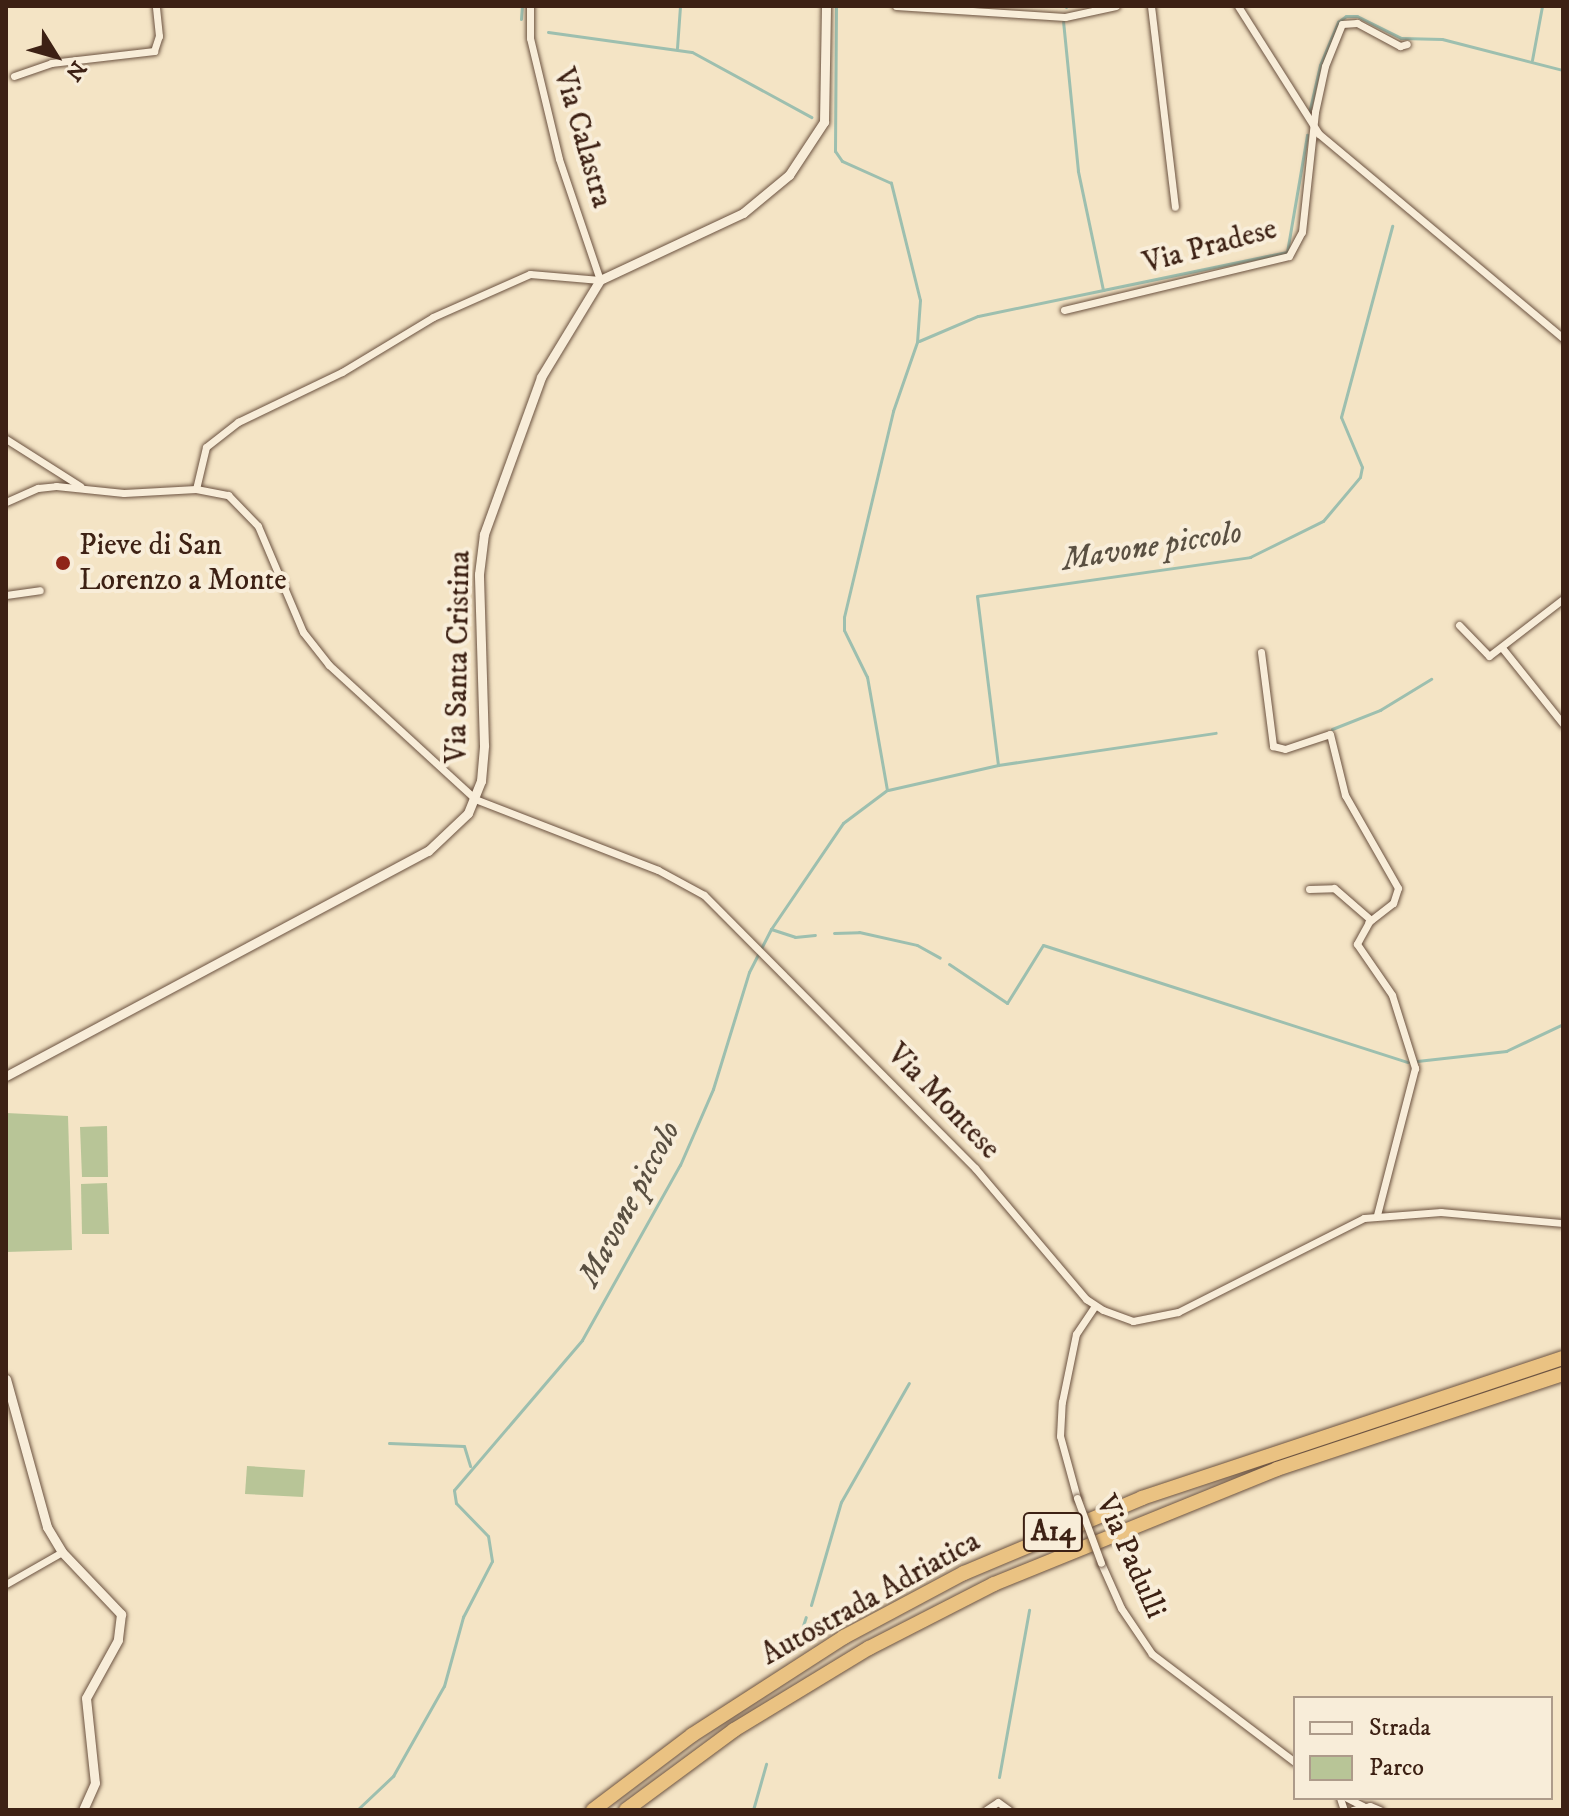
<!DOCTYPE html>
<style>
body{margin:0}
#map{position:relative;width:1569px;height:1816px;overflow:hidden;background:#f4e4c5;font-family:"IM FELL DW Pica",serif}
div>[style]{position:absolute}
.green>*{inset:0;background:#b8c597}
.stream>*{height:3px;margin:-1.5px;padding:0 1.5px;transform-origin:1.5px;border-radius:1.5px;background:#9dbfaf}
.roads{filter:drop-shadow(0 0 2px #6b5240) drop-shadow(0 0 2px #6b5240)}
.minor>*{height:7px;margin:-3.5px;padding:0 3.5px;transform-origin:3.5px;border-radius:3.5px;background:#f8edd9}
.tertiary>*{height:9px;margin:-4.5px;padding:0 4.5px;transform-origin:4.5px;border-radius:4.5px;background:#f8edd9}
.motorway>*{height:14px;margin:-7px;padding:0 7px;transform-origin:7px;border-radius:7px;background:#eac282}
.bridges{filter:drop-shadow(0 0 2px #6b5240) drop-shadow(0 0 2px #6b5240)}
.minor-bridge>*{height:7px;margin:-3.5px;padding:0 3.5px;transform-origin:3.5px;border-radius:3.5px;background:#f8edd9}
.dots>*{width:22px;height:22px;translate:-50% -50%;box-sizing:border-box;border:4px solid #f8edd9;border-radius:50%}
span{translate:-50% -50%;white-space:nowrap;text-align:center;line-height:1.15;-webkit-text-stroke:8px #f8edd9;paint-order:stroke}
.shield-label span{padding:2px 6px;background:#f8edd9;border:2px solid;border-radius:6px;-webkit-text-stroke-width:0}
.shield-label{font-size:28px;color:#3d2114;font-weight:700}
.street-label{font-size:30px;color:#3d2114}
.poi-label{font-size:30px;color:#3d2114}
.left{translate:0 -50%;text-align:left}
.water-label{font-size:32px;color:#5a5042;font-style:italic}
.frame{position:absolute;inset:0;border:8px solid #3d2114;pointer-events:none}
.legend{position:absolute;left:1293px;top:1696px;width:260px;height:104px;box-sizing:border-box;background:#f8edd9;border:2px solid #ad9b8a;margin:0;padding:10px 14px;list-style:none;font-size:24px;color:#3d2114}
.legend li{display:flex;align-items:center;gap:16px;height:40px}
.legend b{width:40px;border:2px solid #ad9b8a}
.north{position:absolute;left:16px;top:16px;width:80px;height:80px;-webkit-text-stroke:6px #f8edd9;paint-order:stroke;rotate:127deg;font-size:22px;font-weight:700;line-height:32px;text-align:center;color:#3d2114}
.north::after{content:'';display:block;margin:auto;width:28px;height:36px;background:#3d2114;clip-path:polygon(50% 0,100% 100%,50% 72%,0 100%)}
</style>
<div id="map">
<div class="green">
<div style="clip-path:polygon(6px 1113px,68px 1116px,72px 1250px,6px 1252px)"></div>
<div style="clip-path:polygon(107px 1126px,108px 1177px,82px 1177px,80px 1127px)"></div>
<div style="clip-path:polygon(107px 1183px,109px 1234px,82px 1234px,81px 1184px)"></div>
<div style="clip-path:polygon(247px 1466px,305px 1470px,303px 1497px,245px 1494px)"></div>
</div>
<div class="stream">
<div style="left:1066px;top:7px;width:1px;rotate:-45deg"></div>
<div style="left:521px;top:19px;width:13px;rotate:-86deg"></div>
<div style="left:548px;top:32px;width:145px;rotate:7.9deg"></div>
<div style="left:692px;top:52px;width:136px;rotate:28.6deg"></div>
<div style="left:677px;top:48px;width:42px;rotate:-85.9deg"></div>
<div style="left:1532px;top:60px;width:55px;rotate:-79.5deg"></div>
<div style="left:1309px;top:113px;width:49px;rotate:-77.1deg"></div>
<div style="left:1320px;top:65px;width:47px;rotate:-67.3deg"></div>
<div style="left:1338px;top:22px;width:10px;rotate:-37deg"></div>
<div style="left:1346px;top:16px;width:11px"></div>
<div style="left:1357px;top:16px;width:49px;rotate:26.6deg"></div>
<div style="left:1401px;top:38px;width:41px;rotate:1.4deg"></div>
<div style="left:1442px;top:39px;width:125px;rotate:14.4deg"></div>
<div style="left:1103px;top:290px;width:188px;rotate:-11.7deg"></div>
<div style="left:1287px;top:252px;width:119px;rotate:-80.3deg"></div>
<div style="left:919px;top:341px;width:64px;rotate:-23deg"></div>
<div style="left:978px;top:316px;width:128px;rotate:-11.7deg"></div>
<div style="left:1103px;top:290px;width:122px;rotate:-101.9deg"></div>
<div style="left:1078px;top:171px;width:150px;rotate:-95.7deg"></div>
<div style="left:1332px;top:729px;width:52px;rotate:-21.6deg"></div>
<div style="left:1380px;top:710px;width:60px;rotate:-31.3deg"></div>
<div style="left:998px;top:765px;width:220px;rotate:-8.4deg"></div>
<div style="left:888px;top:790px;width:113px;rotate:-12.8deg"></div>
<div style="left:998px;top:765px;width:170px;rotate:-97.1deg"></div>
<div style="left:977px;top:596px;width:276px;rotate:-8.1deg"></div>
<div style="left:1250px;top:557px;width:81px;rotate:-26.3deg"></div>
<div style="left:1323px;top:521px;width:57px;rotate:-49.9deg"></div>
<div style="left:1360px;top:477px;width:10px;rotate:-79deg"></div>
<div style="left:1362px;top:467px;width:54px;rotate:-112.8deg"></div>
<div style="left:1341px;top:417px;width:198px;rotate:-75deg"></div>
<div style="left:771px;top:929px;width:25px;rotate:18deg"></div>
<div style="left:795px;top:937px;width:20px;rotate:-6deg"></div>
<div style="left:834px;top:933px;width:25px;rotate:-2deg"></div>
<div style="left:859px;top:932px;width:59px;rotate:12.6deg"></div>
<div style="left:917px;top:945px;width:26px;rotate:29deg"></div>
<div style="left:949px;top:964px;width:70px;rotate:33.9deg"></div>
<div style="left:1007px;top:1003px;width:68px;rotate:-58.2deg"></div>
<div style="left:1043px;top:945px;width:383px;rotate:17.8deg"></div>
<div style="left:1417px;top:1061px;width:90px;rotate:-6.4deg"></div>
<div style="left:1506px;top:1051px;width:63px;rotate:-25.3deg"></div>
<div style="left:389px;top:1443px;width:75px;rotate:2.3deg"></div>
<div style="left:464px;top:1446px;width:21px;rotate:73deg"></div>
<div style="left:811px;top:1605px;width:107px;rotate:-73.8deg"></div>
<div style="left:841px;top:1502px;width:137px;rotate:-60.3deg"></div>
<div style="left:799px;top:1638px;width:22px;rotate:-72deg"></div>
<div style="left:999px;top:1777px;width:170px;rotate:-79.8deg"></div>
<div style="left:357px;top:1810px;width:50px;rotate:-43.4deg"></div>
<div style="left:393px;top:1776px;width:103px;rotate:-60.5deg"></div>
<div style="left:444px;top:1686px;width:72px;rotate:-74.6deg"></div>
<div style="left:463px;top:1617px;width:63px;rotate:-62.6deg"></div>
<div style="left:492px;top:1561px;width:25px;rotate:-99deg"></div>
<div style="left:488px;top:1536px;width:46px;rotate:-134.1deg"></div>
<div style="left:456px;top:1503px;width:13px;rotate:-99deg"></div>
<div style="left:454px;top:1490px;width:197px;rotate:-49.5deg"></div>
<div style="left:582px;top:1340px;width:201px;rotate:-60.8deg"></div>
<div style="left:680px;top:1165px;width:83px;rotate:-66.5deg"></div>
<div style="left:713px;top:1089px;width:122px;rotate:-72.9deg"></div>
<div style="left:749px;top:972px;width:48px;rotate:-62.9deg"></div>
<div style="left:771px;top:929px;width:128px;rotate:-55.8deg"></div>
<div style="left:843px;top:823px;width:55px;rotate:-36.9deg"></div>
<div style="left:887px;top:790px;width:115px;rotate:-100deg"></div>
<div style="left:867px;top:677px;width:52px;rotate:-116.1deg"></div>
<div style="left:844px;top:630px;width:13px;rotate:-90deg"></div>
<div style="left:844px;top:617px;width:212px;rotate:-76.6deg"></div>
<div style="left:893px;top:411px;width:73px;rotate:-70.8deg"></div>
<div style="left:917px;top:342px;width:42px;rotate:-85.9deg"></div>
<div style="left:920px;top:300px;width:121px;rotate:-103.9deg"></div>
<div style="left:891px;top:183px;width:54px;rotate:-155.8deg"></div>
<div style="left:842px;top:161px;width:12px;rotate:-125deg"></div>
<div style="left:835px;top:151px;width:144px;rotate:-89.6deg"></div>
<div style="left:753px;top:1810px;width:48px;rotate:-74.2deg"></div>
</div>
<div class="roads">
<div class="minor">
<div style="left:530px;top:6px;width:32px;rotate:90deg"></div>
<div style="left:530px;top:38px;width:124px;rotate:76.5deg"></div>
<div style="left:559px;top:159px;width:128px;rotate:71.3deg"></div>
<div style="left:896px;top:6px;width:169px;rotate:3.7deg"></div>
<div style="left:1065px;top:17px;width:52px;rotate:-12.2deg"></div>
<div style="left:1151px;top:6px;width:202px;rotate:83.2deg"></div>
<div style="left:1238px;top:6px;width:151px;rotate:57.7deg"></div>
<div style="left:1319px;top:134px;width:318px;rotate:39.9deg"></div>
<div style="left:14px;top:76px;width:39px;rotate:-19deg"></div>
<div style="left:51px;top:63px;width:104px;rotate:-6.6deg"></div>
<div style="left:154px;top:51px;width:16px;rotate:-72deg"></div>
<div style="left:159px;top:36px;width:30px;rotate:-96deg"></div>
<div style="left:1064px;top:310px;width:231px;rotate:-13.5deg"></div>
<div style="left:1289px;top:256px;width:27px;rotate:-62deg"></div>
<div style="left:1302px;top:232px;width:121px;rotate:-83.8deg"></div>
<div style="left:1315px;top:112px;width:47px;rotate:-77.7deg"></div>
<div style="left:1325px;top:66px;width:45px;rotate:-68deg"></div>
<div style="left:1342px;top:24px;width:15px;rotate:-4deg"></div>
<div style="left:1357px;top:23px;width:49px;rotate:28.1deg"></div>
<div style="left:1400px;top:46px;width:7px;rotate:-16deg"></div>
<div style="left:6px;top:439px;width:88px;rotate:32.4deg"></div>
<div style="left:196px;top:489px;width:43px;rotate:-76.6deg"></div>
<div style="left:206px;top:447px;width:41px;rotate:-38deg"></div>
<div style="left:238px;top:422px;width:115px;rotate:-25.7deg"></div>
<div style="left:342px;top:372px;width:106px;rotate:-31.1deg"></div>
<div style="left:433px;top:317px;width:106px;rotate:-23.9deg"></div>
<div style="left:530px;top:274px;width:70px;rotate:4.9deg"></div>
<div style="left:6px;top:502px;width:35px;rotate:-24deg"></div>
<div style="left:38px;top:488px;width:18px;rotate:-6deg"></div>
<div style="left:56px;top:486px;width:68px;rotate:5.9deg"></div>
<div style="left:124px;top:493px;width:72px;rotate:-3.2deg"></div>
<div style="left:196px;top:489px;width:33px;rotate:11deg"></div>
<div style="left:228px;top:495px;width:43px;rotate:45.9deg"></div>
<div style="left:258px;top:526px;width:115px;rotate:67deg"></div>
<div style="left:303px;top:632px;width:42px;rotate:51.8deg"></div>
<div style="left:329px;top:665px;width:198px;rotate:42.5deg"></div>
<div style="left:475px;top:799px;width:196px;rotate:21.2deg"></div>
<div style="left:658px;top:870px;width:52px;rotate:28.5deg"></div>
<div style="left:704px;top:895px;width:385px;rotate:45.2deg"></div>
<div style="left:975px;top:1168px;width:172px;rotate:49.7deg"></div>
<div style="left:1086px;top:1299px;width:20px;rotate:33deg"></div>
<div style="left:1103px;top:1310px;width:32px;rotate:20deg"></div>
<div style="left:1133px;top:1321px;width:46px;rotate:-11.3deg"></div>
<div style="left:1178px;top:1312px;width:208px;rotate:-26.8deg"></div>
<div style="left:1364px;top:1218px;width:77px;rotate:-4.5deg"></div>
<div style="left:1441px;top:1212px;width:122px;rotate:5.2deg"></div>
<div style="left:6px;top:595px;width:34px;rotate:-8deg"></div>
<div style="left:1459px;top:625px;width:43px;rotate:45.9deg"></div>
<div style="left:1489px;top:656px;width:93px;rotate:-37.6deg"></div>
<div style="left:1503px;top:649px;width:96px;rotate:51.3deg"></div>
<div style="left:1261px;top:652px;width:95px;rotate:82.7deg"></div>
<div style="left:1273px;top:746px;width:12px;rotate:14deg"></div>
<div style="left:1285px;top:749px;width:47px;rotate:-18.4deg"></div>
<div style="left:1330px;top:734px;width:63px;rotate:76.2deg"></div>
<div style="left:1345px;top:795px;width:107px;rotate:60.3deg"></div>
<div style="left:1398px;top:888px;width:16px;rotate:108deg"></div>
<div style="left:1393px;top:903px;width:31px;rotate:142deg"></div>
<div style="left:1369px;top:922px;width:25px;rotate:119deg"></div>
<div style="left:1357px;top:944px;width:62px;rotate:55.5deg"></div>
<div style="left:1392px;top:995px;width:77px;rotate:72.5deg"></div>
<div style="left:1415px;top:1068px;width:152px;rotate:104.5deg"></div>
<div style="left:1309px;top:889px;width:25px;rotate:-2deg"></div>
<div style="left:1334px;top:888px;width:49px;rotate:40.9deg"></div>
<div style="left:1077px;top:1498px;width:64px;rotate:-105.3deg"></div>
<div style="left:1060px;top:1436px;width:34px;rotate:-87deg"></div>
<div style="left:1062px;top:1402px;width:69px;rotate:-78.4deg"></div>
<div style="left:1076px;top:1334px;width:34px;rotate:-56deg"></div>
<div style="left:1101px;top:1563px;width:49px;rotate:66deg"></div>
<div style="left:1121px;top:1608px;width:55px;rotate:56deg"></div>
<div style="left:1152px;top:1654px;width:179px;rotate:37.1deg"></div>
<div style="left:6px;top:1584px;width:64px;rotate:-29.7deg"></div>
<div style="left:1340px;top:1798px;width:13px;rotate:72deg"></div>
<div style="left:1347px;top:1798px;width:18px;rotate:27deg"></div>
<div style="left:986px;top:1810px;width:14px;rotate:-34deg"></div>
<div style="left:998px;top:1802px;width:14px;rotate:36deg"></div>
<div style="left:1353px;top:1810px;width:17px;rotate:-13deg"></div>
<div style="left:1370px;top:1806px;width:11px;rotate:22deg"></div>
</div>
<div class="tertiary">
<div style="left:6px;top:1076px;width:478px;rotate:-28.1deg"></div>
<div style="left:428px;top:851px;width:55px;rotate:-43.5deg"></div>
<div style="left:468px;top:813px;width:35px;rotate:-68deg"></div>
<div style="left:481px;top:781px;width:36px;rotate:-85deg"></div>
<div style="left:484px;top:745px;width:171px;rotate:-91.7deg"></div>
<div style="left:479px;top:574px;width:40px;rotate:-82.9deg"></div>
<div style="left:484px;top:534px;width:167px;rotate:-70deg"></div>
<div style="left:541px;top:377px;width:114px;rotate:-58.7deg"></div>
<div style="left:600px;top:280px;width:158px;rotate:-25.1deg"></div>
<div style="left:743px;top:213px;width:60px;rotate:-39.6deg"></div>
<div style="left:789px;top:175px;width:64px;rotate:-56.6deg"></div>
<div style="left:824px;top:122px;width:116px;rotate:-89deg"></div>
<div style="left:6px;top:1379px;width:154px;rotate:74.5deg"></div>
<div style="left:47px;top:1527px;width:29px;rotate:59deg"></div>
<div style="left:62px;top:1552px;width:86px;rotate:46.4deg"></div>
<div style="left:121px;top:1614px;width:26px;rotate:97deg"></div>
<div style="left:118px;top:1640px;width:66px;rotate:118.9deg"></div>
<div style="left:86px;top:1698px;width:85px;rotate:84deg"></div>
<div style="left:95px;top:1783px;width:30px;rotate:114deg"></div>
</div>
<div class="motorway">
<div style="left:593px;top:1810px;width:124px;rotate:-37.1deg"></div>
<div style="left:692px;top:1735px;width:181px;rotate:-32.8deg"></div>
<div style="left:844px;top:1637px;width:136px;rotate:-28.1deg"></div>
<div style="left:964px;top:1573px;width:193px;rotate:-22.8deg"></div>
<div style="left:1142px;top:1498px;width:444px;rotate:-18.4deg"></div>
<div style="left:626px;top:1810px;width:134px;rotate:-36.5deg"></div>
<div style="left:734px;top:1730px;width:158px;rotate:-31.3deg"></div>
<div style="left:869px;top:1648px;width:140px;rotate:-27.1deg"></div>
<div style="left:994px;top:1584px;width:305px;rotate:-22.1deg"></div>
<div style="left:1277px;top:1469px;width:301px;rotate:-18.4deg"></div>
</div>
</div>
<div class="bridges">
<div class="minor-bridge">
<div style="left:1077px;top:1498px;width:69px;rotate:69.7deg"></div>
</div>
</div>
<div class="dots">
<div style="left:63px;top:563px;background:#8f2418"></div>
</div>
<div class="shield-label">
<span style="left:1053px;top:1532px">A14</span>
</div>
<div class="street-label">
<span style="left:582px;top:138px;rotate:74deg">Via Calastra</span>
<span style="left:1210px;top:247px;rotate:-15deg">Via Pradese</span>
<span style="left:459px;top:657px;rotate:-89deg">Via Santa Cristina</span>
<span style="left:943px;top:1102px;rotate:46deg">Via Montese</span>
<span style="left:1130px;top:1557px;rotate:66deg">Via Padulli</span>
<span style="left:871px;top:1599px;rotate:-29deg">Autostrada Adriatica</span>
</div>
<div class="poi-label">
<span class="left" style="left:79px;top:563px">Pieve di San<br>Lorenzo a Monte</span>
</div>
<div class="water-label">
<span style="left:1152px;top:547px;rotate:-9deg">Mavone piccolo</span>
<span style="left:630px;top:1204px;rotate:-62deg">Mavone piccolo</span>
</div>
<div class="frame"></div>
<ul class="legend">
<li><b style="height:10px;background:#f8edd9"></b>Strada</li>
<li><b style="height:22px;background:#b8c597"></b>Parco</li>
</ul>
<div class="north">N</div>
</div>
